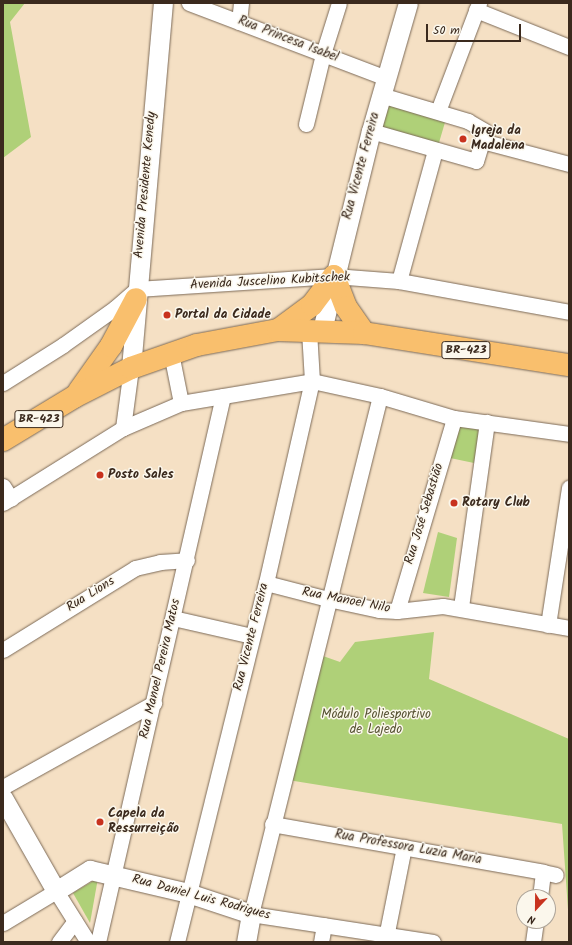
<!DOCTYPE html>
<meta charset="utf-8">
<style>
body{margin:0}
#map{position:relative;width:572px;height:945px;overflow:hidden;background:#f5e0c4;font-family:Kalam,sans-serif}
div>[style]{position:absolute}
.green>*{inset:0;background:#afd078}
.roads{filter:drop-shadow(0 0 1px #7c6a58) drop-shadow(0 0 1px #7c6a58)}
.minor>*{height:15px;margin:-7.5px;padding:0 7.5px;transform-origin:7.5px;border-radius:7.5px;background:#fff}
.tertiary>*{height:19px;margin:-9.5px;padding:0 9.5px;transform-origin:9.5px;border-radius:9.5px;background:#fff}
.primary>*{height:22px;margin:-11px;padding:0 11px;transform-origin:11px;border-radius:11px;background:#f9bf6d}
.dots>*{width:11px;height:11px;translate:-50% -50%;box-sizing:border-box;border:2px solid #fbf7ec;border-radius:50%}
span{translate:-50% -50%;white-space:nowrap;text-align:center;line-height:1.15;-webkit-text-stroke:3px #fbf7ec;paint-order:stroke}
.shield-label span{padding:1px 3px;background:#fbf7ec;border:1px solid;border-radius:3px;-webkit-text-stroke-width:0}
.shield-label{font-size:12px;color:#3b2a1e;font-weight:700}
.street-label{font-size:13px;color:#3b2a1e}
.poi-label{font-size:13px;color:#3b2a1e;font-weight:700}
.left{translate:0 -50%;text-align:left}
.park-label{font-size:13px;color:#585434}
.frame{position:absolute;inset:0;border:4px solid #3b2a1e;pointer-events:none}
.north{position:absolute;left:516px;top:889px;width:40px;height:40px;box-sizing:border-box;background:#fbf7ec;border:1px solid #aea59a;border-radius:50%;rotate:202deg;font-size:11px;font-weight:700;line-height:16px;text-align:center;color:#3b2a1e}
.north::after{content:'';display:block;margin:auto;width:14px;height:18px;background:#c8321e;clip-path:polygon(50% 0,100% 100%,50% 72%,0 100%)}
.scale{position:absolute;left:426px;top:24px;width:95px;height:18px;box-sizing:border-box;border:2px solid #3b2a1e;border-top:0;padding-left:5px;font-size:12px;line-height:14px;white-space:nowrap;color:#3b2a1e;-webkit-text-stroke:3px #fbf7ec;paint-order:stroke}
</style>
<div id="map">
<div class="green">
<div style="clip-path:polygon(3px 3px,25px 3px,10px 22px,31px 137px,3px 158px)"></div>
<div style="clip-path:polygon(385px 101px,446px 119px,438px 146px,377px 128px)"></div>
<div style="clip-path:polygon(459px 426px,480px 430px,474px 463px,450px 458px)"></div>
<div style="clip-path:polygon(438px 532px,457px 538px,449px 597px,423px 593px)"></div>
<div style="clip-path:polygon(434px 632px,429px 679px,569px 739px,569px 924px,562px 824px,288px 780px,323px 656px,340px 662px,355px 642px)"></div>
<div style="clip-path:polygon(98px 878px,90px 923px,73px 893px)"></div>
</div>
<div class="roads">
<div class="minor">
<div style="left:189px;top:3px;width:211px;rotate:20.8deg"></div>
<div style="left:476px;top:10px;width:100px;rotate:21.7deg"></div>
<div style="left:239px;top:22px;width:19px;rotate:-84deg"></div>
<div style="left:438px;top:111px;width:116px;rotate:-69.2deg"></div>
<div style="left:306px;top:124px;width:72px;rotate:-76.3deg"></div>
<div style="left:323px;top:54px;width:53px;rotate:-72.6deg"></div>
<div style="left:371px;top:131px;width:109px;rotate:15.9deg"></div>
<div style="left:476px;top:161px;width:31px;rotate:-73deg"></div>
<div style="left:485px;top:131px;width:20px;rotate:-150deg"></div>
<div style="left:468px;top:121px;width:91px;rotate:-163.4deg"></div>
<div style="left:482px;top:141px;width:90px;rotate:14.8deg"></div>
<div style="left:399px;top:281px;width:136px;rotate:-74.6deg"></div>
<div style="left:171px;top:353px;width:51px;rotate:78.7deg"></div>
<div style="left:3px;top:383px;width:71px;rotate:-32.3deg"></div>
<div style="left:63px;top:345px;width:64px;rotate:-35.4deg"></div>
<div style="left:115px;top:308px;width:29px;rotate:-41deg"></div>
<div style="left:137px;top:289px;width:197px;rotate:-3.8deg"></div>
<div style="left:334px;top:276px;width:65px;rotate:4.4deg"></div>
<div style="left:399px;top:281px;width:173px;rotate:10.3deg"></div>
<div style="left:380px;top:396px;width:534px;rotate:103.98deg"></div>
<div style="left:251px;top:914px;width:184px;rotate:8.7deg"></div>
<div style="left:123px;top:428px;width:61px;rotate:-82.4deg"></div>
<div style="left:3px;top:486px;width:15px;rotate:58deg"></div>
<div style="left:3px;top:503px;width:142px;rotate:-32deg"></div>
<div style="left:123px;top:428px;width:63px;rotate:-23.3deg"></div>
<div style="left:181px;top:403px;width:133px;rotate:-9.5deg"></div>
<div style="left:312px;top:381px;width:70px;rotate:12.4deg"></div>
<div style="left:380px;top:396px;width:77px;rotate:16.6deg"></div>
<div style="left:454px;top:418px;width:116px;rotate:7.9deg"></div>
<div style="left:266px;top:583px;width:64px;rotate:14.5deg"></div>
<div style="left:328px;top:599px;width:52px;rotate:12.2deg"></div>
<div style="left:379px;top:610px;width:18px;rotate:3deg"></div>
<div style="left:397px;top:611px;width:46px;rotate:-6.2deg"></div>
<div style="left:443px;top:606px;width:128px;rotate:9.9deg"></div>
<div style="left:461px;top:607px;width:187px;rotate:-82deg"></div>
<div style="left:397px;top:611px;width:201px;rotate:-73.5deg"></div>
<div style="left:173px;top:618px;width:81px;rotate:12.8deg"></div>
<div style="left:548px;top:625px;width:139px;rotate:-81.3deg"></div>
<div style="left:3px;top:650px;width:155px;rotate:-31.8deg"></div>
<div style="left:135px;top:568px;width:26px;rotate:-13deg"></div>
<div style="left:160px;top:562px;width:27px;rotate:-4deg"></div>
<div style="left:3px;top:787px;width:173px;rotate:-29.1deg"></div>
<div style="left:272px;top:824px;width:275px;rotate:10deg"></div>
<div style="left:540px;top:897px;width:25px;rotate:-83deg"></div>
<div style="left:543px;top:872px;width:13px;rotate:13deg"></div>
<div style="left:3px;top:923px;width:62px;rotate:-31.1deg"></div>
<div style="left:56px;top:891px;width:60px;rotate:57.9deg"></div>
<div style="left:59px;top:942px;width:26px;rotate:-53deg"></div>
<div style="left:98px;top:942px;width:560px;rotate:-77.11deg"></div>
<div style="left:177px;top:942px;width:370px;rotate:-76.1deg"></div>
<div style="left:266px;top:583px;width:207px;rotate:-77.2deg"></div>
<div style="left:312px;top:381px;width:51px;rotate:-93.4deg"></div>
<div style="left:321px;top:942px;width:17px;rotate:-80deg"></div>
<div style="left:385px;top:942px;width:97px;rotate:-78.7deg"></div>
<div style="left:533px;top:942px;width:21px;rotate:-82deg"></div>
</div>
<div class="tertiary">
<div style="left:322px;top:330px;width:205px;rotate:-76.2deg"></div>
<div style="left:371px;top:131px;width:133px;rotate:-73.9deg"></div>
<div style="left:131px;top:368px;width:366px;rotate:-85deg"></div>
<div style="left:3px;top:798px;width:107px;rotate:60.3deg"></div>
<div style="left:56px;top:891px;width:40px;rotate:-32deg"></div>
<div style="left:90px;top:870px;width:101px;rotate:13.2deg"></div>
<div style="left:188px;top:893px;width:66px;rotate:18.4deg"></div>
<div style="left:251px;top:914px;width:28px;rotate:100deg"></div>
</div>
<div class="primary">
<div style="left:334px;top:276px;width:33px;rotate:69deg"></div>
<div style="left:346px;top:307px;width:32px;rotate:55deg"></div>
<div style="left:278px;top:330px;width:42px;rotate:-36.3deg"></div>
<div style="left:312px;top:305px;width:36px;rotate:-53deg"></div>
<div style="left:79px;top:391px;width:55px;rotate:-54.6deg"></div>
<div style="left:111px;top:346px;width:53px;rotate:-62deg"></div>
<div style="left:3px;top:440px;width:83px;rotate:-31.2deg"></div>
<div style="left:74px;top:397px;width:64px;rotate:-27deg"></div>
<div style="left:131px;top:368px;width:70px;rotate:-19.2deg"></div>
<div style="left:197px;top:345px;width:82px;rotate:-10.5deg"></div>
<div style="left:278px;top:330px;width:86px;rotate:2deg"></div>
<div style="left:364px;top:333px;width:207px;rotate:8.9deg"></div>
</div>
</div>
<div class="dots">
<div style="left:463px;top:139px;background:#c8321e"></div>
<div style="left:167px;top:315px;background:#c8321e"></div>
<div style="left:100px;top:475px;background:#c8321e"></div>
<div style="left:454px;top:503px;background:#c8321e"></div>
<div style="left:100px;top:822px;background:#c8321e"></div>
</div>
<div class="shield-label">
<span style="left:466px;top:350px">BR-423</span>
<span style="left:39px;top:419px">BR-423</span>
</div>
<div class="street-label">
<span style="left:288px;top:40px;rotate:21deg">Rua Princesa Isabel</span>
<span style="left:362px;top:166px;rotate:-75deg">Rua Vicente Ferreira</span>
<span style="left:146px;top:185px;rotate:-85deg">Avenida Presidente Kenedy</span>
<span style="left:270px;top:282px;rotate:-3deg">Avenida Juscelino Kubitschek</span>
<span style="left:425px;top:514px;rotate:-73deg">Rua José Sebastião</span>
<span style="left:91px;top:595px;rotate:-32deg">Rua Lions</span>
<span style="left:346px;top:601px;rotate:11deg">Rua Manoel Nilo</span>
<span style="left:252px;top:637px;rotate:-76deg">Rua Vicente Ferreira</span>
<span style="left:161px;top:669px;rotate:-77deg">Rua Manoel Pereira Matos</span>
<span style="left:408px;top:848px;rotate:10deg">Rua Professora Luzia Maria</span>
<span style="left:201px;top:898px;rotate:15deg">Rua Daniel Luis Rodrigues</span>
</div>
<div class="poi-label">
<span class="left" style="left:471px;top:139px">Igreja da<br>Madalena</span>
<span class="left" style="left:175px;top:315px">Portal da Cidade</span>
<span class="left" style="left:108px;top:475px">Posto Sales</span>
<span class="left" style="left:462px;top:503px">Rotary Club</span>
<span class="left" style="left:108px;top:822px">Capela da<br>Ressurreição</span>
</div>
<div class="park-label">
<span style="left:376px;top:723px">Módulo Poliesportivo<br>de Lajedo</span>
</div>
<div class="frame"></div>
<div class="north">N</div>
<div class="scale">50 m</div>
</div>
